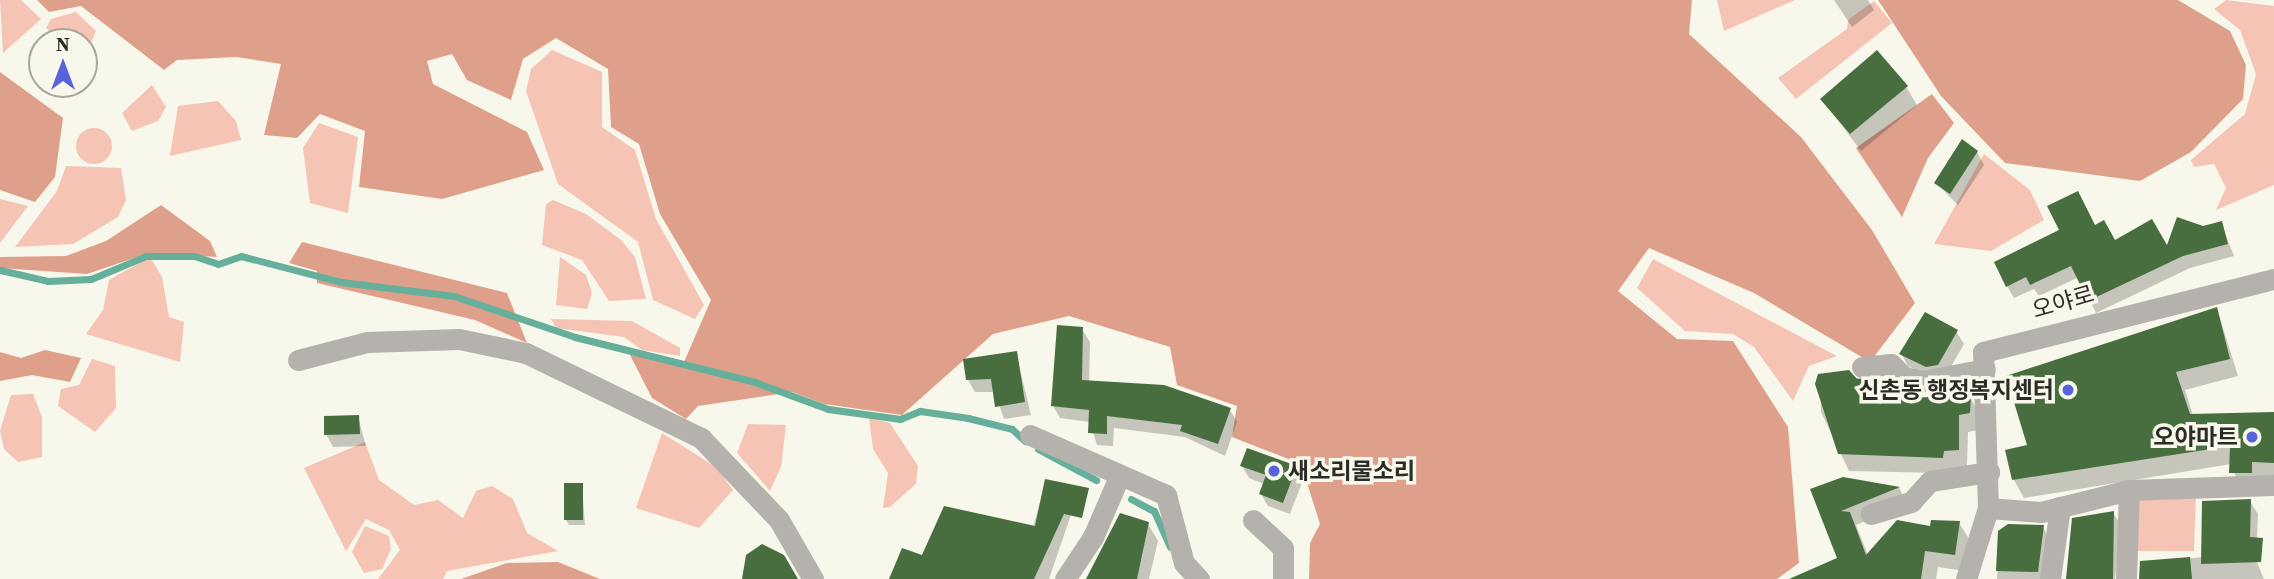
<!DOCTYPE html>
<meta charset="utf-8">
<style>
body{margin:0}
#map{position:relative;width:2274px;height:579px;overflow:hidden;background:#f7f7eb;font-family:"Source Serif 4","Noto Sans KR",serif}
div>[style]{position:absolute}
.green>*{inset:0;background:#f6c4b4}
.round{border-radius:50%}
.forest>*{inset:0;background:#dfa08b}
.shadow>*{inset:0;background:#0003}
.stream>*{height:7px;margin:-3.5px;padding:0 3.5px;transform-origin:3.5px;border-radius:3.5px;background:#66b09b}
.building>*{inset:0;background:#486d3f}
.street>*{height:21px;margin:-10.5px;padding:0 10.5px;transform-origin:10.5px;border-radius:10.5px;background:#b5b1ad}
.dots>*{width:19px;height:19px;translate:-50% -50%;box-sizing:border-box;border:4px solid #f7f7eb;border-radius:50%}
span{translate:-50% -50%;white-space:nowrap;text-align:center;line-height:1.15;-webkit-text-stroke:7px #f7f7eb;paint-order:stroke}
.street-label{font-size:23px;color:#2c2c27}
.poi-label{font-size:23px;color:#2c2c27;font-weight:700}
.right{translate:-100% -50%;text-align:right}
.left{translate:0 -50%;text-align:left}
.north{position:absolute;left:28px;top:28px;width:70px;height:70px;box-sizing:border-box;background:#f7f7eb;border:2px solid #a6a69d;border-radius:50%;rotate:0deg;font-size:19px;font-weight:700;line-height:28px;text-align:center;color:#2c2c27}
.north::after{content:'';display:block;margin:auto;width:24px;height:32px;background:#5763da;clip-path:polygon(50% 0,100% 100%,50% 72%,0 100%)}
</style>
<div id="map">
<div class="green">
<div style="clip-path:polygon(0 0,21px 0,41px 19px,3px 53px)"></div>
<div style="clip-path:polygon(1717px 0,1795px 0,1724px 31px)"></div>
<div style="clip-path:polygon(2226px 0,2274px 6px,2274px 185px,2216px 210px,2226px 188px,2214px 164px,2194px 167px,2191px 160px,2245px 114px,2256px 74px,2240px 30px,2214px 9px)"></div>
<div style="clip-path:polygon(1874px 1px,1892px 23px,1796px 99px,1778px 78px,1847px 29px,1848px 20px)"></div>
<div style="clip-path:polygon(76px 12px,96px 31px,85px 57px,84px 42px,65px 42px,46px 28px,51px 19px)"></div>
<div style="clip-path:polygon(552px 50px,602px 72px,602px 127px,635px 150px,656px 219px,704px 305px,695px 319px,653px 300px,638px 242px,558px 184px,526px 91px,531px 69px)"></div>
<div style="clip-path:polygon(152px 85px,166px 107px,158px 121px,132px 131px,122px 113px)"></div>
<div style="clip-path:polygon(218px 101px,236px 121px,241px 140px,170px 156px,178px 106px)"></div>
<div style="clip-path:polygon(319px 123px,358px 137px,348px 213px,310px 203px,303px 148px)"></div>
<div class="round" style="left:76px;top:128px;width:36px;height:36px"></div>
<div style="clip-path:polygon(1984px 154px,2030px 190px,2044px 220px,1991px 251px,1934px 244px)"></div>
<div style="clip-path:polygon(66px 166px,121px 168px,126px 200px,118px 217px,73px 244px,15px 247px,57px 191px)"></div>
<div style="clip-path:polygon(0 199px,28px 206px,0 243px)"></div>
<div style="clip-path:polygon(553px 200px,586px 214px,621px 240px,635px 257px,646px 299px,609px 301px,582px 260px,542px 245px,546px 204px)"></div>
<div style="clip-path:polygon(150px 257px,162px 277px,169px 317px,184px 322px,180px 362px,86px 334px,103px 310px,109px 280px)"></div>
<div style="clip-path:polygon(560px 257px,586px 275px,592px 293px,587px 309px,556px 305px)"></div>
<div style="clip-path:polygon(1653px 259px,1837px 356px,1809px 366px,1793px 401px,1754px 347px,1733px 334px,1685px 331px,1637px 288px)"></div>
<div style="clip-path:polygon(551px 319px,632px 321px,680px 348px,680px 356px,642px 350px,624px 337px,556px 328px)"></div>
<div style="clip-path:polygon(92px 359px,115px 366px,116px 408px,95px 432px,58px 406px,61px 389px,79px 385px)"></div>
<div style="clip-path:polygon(33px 394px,42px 417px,42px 457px,18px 462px,4px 449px,0 431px,11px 395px)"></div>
<div style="clip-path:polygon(869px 418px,890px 423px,918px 466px,916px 484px,890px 507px,883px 508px,888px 473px,873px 449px)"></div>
<div style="clip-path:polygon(748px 424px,786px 425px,781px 467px,770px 491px,737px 453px)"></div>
<div style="clip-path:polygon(662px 433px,716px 467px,733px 490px,699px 528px,636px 508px)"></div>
<div style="clip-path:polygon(365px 442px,379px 480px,414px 505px,438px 500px,463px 518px,476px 491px,492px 486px,513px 499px,527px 533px,558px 551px,447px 571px,443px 579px,378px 579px,400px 550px,389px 530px,366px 519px,346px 551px,304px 468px)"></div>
<div style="clip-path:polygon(2196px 493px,2194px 551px,2134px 551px,2137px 496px)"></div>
<div style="clip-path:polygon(365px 526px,389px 536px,391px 549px,382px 569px,364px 573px,352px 552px)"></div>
</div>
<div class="forest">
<div style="clip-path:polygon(37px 0,1692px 0,1689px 34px,1801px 137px,1872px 230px,1915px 303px,1870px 362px,1754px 293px,1649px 248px,1618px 291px,1677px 339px,1733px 341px,1788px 427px,1799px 563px,1777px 579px,1309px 579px,1310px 543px,1320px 524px,1301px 464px,1232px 437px,1237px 406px,1177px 385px,1170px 347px,1069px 316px,993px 334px,902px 415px,824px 404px,792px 392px,698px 406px,686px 419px,652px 398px,630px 355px,684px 362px,711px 300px,660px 214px,639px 144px,611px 127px,608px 69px,556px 38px,523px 59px,511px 100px,467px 80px,452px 54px,427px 61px,433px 84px,527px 132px,544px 170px,442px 199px,359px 187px,365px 131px,320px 114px,297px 138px,264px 135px,281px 64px,236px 57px,177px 60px,164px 70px,81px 6px,49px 12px)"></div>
<div style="clip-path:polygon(1878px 0,2178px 0,2230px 31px,2246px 65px,2243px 99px,2191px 152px,2140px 181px,2005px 163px,1941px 96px)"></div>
<div style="clip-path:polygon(0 72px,63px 118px,55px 177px,35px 202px,0 190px)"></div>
<div style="clip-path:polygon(1932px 94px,1954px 123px,1928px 158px,1902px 217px,1856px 148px)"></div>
<div style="clip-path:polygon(161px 205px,210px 241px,217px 257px,149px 253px,87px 274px,0 268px,0 257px,66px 256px,106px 241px)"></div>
<div style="clip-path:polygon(302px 242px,507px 293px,527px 343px,475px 320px,317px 283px,317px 271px,289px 263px)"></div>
<div style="clip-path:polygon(45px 350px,81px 358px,70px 382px,32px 375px,0 381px,0 352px,21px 358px)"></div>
<div style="clip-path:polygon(558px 562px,600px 579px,461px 579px,507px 563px)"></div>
</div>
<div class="shadow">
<div style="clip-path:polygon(1834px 0,1868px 0,1874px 10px,1852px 27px)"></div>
<div style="clip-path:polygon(1906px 87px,1917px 105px,1861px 151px,1822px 99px)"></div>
<div style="clip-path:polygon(1977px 152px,1984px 165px,1958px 205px,1936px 183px)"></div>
<div style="clip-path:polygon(2221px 223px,2234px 256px,2190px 268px,2096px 313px,2079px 277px,2039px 296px,2034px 289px,2014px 298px,2007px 286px,2095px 227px,2115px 242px,2168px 249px)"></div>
<div style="clip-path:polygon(2217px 309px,2238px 376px,2185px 390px,2193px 416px,2274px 414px,2274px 479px,2241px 490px,2231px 464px,2024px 498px,2014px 480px,2030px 446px)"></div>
<div style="clip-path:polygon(1925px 314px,1956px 331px,1964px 344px,1945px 377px,1934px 379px,1908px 366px,1901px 353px)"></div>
<div style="clip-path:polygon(1082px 329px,1090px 342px,1089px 382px,1230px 410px,1237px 422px,1225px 456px,1185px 437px,1114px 428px,1113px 446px,1097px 445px,1090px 422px,1060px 418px,1053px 406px)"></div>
<div style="clip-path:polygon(1016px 353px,1031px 415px,1004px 419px,995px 392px,975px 392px,968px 380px)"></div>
<div style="clip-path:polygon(1820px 375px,1885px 380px,1896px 400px,1970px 397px,1979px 414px,1978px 430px,1968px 432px,1967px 467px,1943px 473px,1849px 471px,1821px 412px)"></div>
<div style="clip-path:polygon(358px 417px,366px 446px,333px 447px,326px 434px)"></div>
<div style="clip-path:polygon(1242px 466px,1296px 467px,1303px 480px,1290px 514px,1268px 506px,1261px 494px,1264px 484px,1249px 478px)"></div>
<div style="clip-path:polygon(1843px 479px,1899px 488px,1907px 503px,1856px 525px,1868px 555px,1959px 523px,1969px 539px,1964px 571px,1938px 567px,1936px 579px,1811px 579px,1839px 559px,1813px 490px)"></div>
<div style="clip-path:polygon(1046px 481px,1076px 500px,1049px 579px,889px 579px,903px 550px,922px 558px,1032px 531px)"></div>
<div style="clip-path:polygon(582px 484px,585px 525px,569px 525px,566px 520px)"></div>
<div style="clip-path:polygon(2250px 501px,2258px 514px,2256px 560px,2264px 579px,2140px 579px,2141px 563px,2203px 557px)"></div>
<div style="clip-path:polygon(2113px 512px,2121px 526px,2115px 579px,2066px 579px)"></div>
<div style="clip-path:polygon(1148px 524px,1158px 541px,1149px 579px,1089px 579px)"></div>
<div style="clip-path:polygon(2043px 527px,2050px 540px,2045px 579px,1997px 579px,2000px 532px)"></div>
</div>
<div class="stream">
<div style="left:0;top:270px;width:49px;rotate:12.9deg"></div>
<div style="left:48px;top:281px;width:43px;rotate:-2.7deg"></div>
<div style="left:91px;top:279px;width:60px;rotate:-22.7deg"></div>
<div style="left:146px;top:256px;width:48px"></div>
<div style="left:194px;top:256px;width:25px;rotate:18deg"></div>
<div style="left:218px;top:264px;width:24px;rotate:-19deg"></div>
<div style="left:241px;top:256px;width:103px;rotate:14.6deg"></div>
<div style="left:341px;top:282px;width:114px;rotate:7.1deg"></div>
<div style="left:454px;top:296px;width:128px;rotate:18.7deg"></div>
<div style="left:575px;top:337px;width:186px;rotate:14deg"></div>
<div style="left:755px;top:382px;width:78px;rotate:20.3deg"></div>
<div style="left:828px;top:409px;width:73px;rotate:7.9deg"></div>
<div style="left:900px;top:419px;width:22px;rotate:-22deg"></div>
<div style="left:920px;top:411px;width:49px;rotate:8.3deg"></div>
<div style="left:968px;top:418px;width:45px;rotate:14deg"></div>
<div style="left:1012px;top:429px;width:18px;rotate:43deg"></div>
<div style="left:1038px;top:449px;width:66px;rotate:28.1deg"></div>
<div style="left:1131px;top:499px;width:26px;rotate:28deg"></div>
<div style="left:1154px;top:511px;width:39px;rotate:66deg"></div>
</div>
<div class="building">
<div style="clip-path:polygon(1877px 50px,1908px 86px,1850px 134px,1820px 99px)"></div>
<div style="clip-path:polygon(1962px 139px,1978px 151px,1950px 194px,1934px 183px)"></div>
<div style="clip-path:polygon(2078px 191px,2095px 225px,2104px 220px,2115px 240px,2152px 219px,2167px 245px,2177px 217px,2203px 226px,2222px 221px,2228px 244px,2183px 256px,2088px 301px,2071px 266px,2030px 285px,2026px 277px,2006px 287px,1994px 262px,2059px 230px,2047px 206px)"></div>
<div style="clip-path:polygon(2217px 307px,2230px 359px,2176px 372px,2190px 414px,2274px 412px,2274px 463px,2252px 462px,2252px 473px,2229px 473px,2230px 446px,2012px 480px,2005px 450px,2027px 445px,2006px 376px)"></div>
<div style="clip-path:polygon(1925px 312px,1958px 330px,1938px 365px,1926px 367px,1899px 354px)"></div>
<div style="clip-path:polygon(1057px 325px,1083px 327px,1082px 380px,1164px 385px,1231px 408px,1218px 444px,1180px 431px,1182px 425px,1107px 416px,1107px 434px,1088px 433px,1089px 410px,1051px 406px)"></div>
<div style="clip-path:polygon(1017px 351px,1025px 402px,995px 407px,991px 379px,966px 380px,963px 359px)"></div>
<div style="clip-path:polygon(1849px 370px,1857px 379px,1886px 378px,1894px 398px,1971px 396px,1970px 413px,1959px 415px,1959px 450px,1944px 451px,1943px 458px,1838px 454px,1815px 384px,1818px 374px)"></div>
<div style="clip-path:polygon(359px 415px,360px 434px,324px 435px,324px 416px)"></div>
<div style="clip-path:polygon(1247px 448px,1297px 466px,1283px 503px,1259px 494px,1266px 475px,1240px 466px)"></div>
<div style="clip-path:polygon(1843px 477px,1900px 487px,1841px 511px,1850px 512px,1866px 555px,1897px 520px,1930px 526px,1931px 520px,1960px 521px,1955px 555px,1925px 551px,1921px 579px,1789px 579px,1837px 558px,1810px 489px)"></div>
<div style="clip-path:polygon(1045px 479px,1089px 488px,1082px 518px,1064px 514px,1034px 579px,889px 579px,902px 548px,922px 555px,944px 506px,1035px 526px)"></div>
<div style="clip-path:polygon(564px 483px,583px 483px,583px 520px,564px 520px)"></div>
<div style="clip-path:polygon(2251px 499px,2250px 537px,2263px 538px,2261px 562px,2201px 564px,2202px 501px)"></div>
<div style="clip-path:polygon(2114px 511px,2113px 579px,2066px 579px,2072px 518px)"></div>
<div style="clip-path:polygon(1120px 513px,1149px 522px,1137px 579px,1086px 579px)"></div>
<div style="clip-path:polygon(2008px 524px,2044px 525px,2038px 572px,1996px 571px,1998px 531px)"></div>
<div style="clip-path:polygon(762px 544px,784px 555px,798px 579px,742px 579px,746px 555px)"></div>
<div style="clip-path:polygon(2190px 557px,2192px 579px,2139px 579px,2140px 561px)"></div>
</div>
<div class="street">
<div style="left:298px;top:360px;width:71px;rotate:-14.6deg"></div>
<div style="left:367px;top:342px;width:92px;rotate:-1.9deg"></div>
<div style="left:459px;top:339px;width:68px;rotate:11.8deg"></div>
<div style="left:526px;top:353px;width:195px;rotate:25.9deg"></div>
<div style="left:701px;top:438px;width:113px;rotate:46.4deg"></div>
<div style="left:779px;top:520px;width:68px;rotate:60deg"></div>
<div style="left:1862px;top:367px;width:29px;rotate:-6deg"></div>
<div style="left:1891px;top:364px;width:18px;rotate:45deg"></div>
<div style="left:1904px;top:377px;width:19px;rotate:12deg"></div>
<div style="left:1923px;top:381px;width:63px;rotate:-11deg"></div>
<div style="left:1030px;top:435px;width:149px;rotate:23.8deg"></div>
<div style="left:1166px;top:495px;width:70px;rotate:75.2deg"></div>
<div style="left:1184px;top:563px;width:22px;rotate:47deg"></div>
<div style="left:1988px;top:508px;width:53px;rotate:4.3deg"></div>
<div style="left:2041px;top:512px;width:91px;rotate:-14deg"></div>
<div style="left:2129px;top:490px;width:145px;rotate:-2deg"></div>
<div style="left:1871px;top:514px;width:42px;rotate:-16.7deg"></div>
<div style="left:1911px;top:502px;width:28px;rotate:-48deg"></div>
<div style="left:1930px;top:481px;width:60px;rotate:-8.7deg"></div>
<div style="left:1253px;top:520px;width:41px;rotate:43deg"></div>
<div style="left:1283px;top:548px;width:31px;rotate:90deg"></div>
<div style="left:1065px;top:579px;width:50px;rotate:-56.3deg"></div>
<div style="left:1093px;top:537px;width:65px;rotate:-66.6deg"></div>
<div style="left:1966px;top:579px;width:74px;rotate:-72.8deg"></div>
<div style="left:1988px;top:508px;width:156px;rotate:-91.8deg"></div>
<div style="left:1983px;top:352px;width:300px;rotate:-14.1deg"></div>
<div style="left:2050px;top:579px;width:73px;rotate:-82.1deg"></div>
<div style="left:2126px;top:579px;width:89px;rotate:-88.1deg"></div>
</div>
<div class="dots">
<div style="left:2068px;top:390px;background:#5763da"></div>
<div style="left:2252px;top:437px;background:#5763da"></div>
<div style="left:1274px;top:471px;background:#5763da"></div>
</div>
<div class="street-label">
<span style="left:2063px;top:302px;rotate:-16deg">오야로</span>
</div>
<div class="poi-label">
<span class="right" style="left:2054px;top:390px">신촌동 행정복지센터</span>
<span class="right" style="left:2238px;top:437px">오야마트</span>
<span class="left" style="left:1288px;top:471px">새소리물소리</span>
</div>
<div class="north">N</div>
</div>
